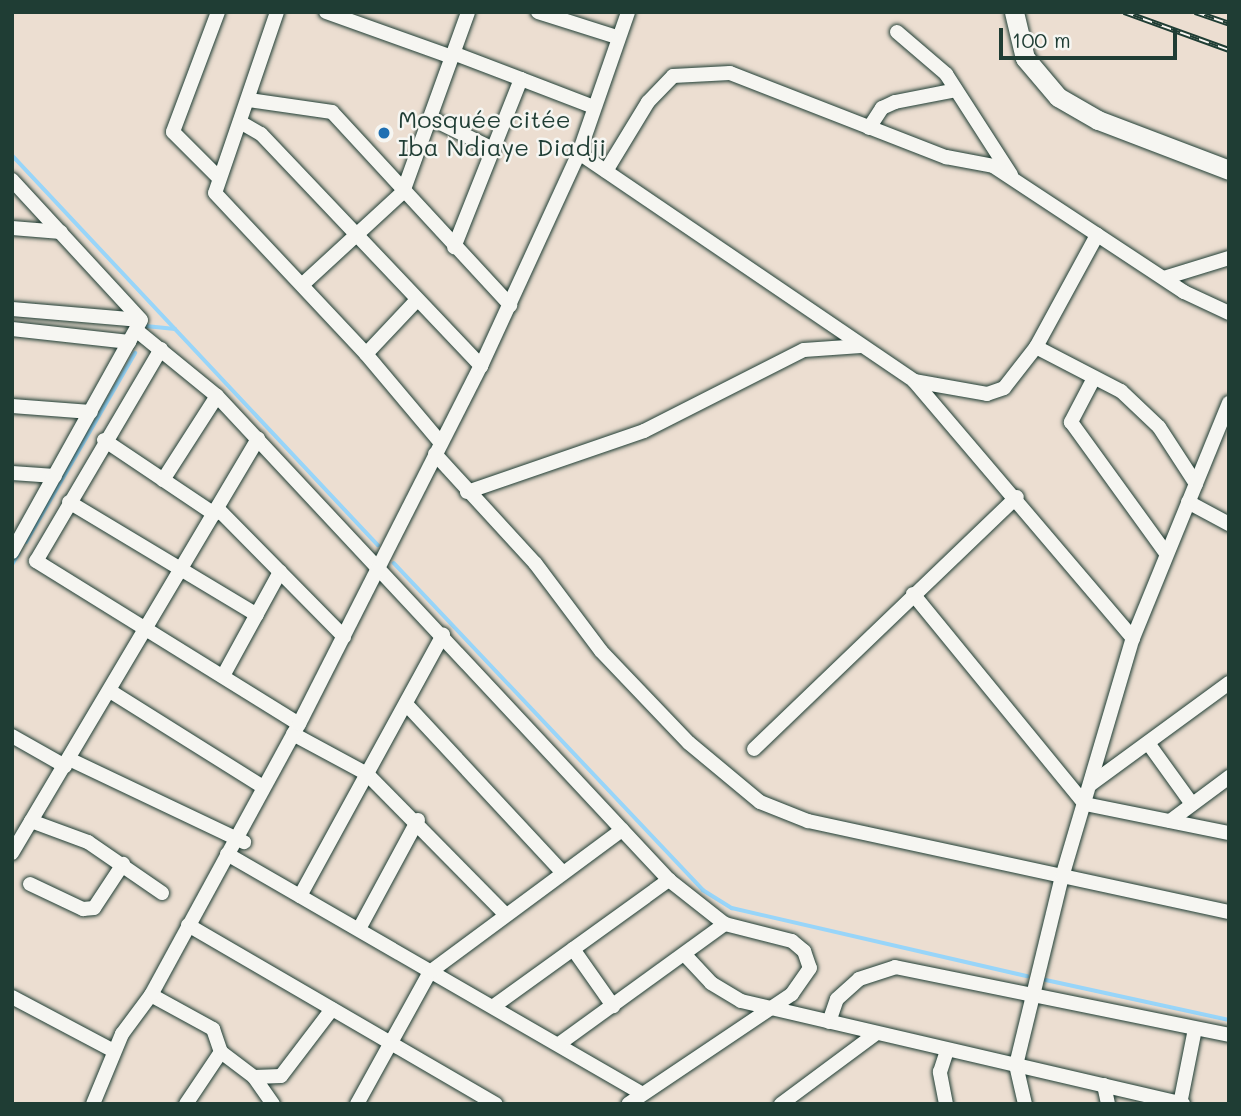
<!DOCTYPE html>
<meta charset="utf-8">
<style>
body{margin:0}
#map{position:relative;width:1241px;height:1116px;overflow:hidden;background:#ecded1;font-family:Mali,sans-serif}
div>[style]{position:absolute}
.stream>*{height:3.5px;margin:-1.75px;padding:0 1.75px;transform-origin:1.75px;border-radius:1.75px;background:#98d5f9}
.roads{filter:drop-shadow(0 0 2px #1f3d34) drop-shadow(0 0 2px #1f3d34)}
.street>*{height:14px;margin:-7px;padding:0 7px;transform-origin:7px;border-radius:7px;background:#f6f6f2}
.secondary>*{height:19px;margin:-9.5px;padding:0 9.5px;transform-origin:9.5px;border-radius:9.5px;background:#f6f6f2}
.rail>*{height:6px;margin-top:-3px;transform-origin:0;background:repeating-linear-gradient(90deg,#f6f6f2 0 10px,#1f3d34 0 20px);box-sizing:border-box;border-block:2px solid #1f3d34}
.dots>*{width:19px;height:19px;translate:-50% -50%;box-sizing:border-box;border:4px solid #f6f6f2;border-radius:50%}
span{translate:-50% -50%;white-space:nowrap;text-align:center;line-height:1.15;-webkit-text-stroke:5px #f6f6f2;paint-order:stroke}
.poi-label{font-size:24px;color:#1f3d34}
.left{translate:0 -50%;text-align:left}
.frame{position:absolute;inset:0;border:14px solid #1f3d34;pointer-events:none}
.scale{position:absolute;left:999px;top:28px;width:178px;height:32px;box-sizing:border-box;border:4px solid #1f3d34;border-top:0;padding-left:9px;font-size:21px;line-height:24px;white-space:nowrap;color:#1f3d34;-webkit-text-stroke:5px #f6f6f2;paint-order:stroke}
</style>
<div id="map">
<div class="stream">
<div style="left:12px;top:155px;width:535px;rotate:46.82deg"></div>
<div style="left:146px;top:326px;width:29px;rotate:6deg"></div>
<div style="left:26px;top:542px;width:218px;rotate:-60deg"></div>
<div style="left:394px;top:563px;width:450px;rotate:46.6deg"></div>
<div style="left:703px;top:890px;width:34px;rotate:32deg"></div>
<div style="left:732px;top:908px;width:303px;rotate:13deg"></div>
<div style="left:12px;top:565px;width:13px;rotate:-61deg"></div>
<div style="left:1046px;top:980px;width:187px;rotate:12.3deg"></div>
</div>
<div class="roads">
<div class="street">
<div style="left:218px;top:12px;width:128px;rotate:110.6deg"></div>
<div style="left:173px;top:132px;width:64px;rotate:45deg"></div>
<div style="left:277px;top:12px;width:191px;rotate:108.9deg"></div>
<div style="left:215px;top:193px;width:221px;rotate:46.8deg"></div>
<div style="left:366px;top:354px;width:73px;rotate:-46.7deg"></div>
<div style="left:326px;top:12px;width:134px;rotate:19.7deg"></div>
<div style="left:538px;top:12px;width:83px;rotate:17.6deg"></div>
<div style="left:897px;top:32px;width:65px;rotate:40.6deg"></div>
<div style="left:946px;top:74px;width:120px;rotate:57.2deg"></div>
<div style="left:453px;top:53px;width:73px;rotate:20.9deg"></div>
<div style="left:521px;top:79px;width:181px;rotate:111.7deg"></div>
<div style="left:521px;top:79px;width:78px;rotate:21deg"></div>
<div style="left:249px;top:100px;width:84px;rotate:8.2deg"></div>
<div style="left:332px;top:112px;width:263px;rotate:47.3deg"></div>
<div style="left:430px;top:118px;width:68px;rotate:26.2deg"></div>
<div style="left:240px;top:122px;width:24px;rotate:30deg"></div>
<div style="left:261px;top:134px;width:320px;rotate:46.5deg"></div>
<div style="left:869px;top:128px;width:24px;rotate:-57deg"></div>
<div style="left:882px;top:108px;width:14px;rotate:-25deg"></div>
<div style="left:895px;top:102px;width:62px;rotate:-11.1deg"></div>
<div style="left:579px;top:153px;width:405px;rotate:34.2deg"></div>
<div style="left:914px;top:381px;width:338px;rotate:49.6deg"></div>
<div style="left:606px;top:171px;width:81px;rotate:-58.7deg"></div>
<div style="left:648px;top:102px;width:36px;rotate:-46deg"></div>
<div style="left:673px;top:76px;width:57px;rotate:-3deg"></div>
<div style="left:730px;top:73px;width:232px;rotate:21.3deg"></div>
<div style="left:946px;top:157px;width:48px;rotate:10.8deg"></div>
<div style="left:993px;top:166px;width:229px;rotate:33.4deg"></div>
<div style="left:1184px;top:292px;width:50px;rotate:25deg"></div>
<div style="left:12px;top:180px;width:190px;rotate:47.3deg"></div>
<div style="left:12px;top:228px;width:49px;rotate:4.7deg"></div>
<div style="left:1164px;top:278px;width:68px;rotate:-17.1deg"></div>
<div style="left:303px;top:284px;width:136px;rotate:-42.6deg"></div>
<div style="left:403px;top:192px;width:191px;rotate:-70.1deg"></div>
<div style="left:12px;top:309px;width:129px;rotate:4.9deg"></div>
<div style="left:12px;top:329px;width:118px;rotate:6.3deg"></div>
<div style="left:136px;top:330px;width:104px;rotate:39.2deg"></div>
<div style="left:217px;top:396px;width:662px;rotate:46.96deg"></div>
<div style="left:669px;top:880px;width:71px;rotate:38.2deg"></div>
<div style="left:725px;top:924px;width:69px;rotate:14.2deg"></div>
<div style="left:792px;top:941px;width:16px;rotate:40deg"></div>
<div style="left:804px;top:951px;width:18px;rotate:71deg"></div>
<div style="left:810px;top:968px;width:32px;rotate:125deg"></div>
<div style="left:792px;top:994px;width:197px;rotate:146.1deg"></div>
<div style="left:1036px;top:347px;width:96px;rotate:27.4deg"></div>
<div style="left:1121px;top:391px;width:52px;rotate:43.5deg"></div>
<div style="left:1159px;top:427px;width:68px;rotate:57deg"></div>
<div style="left:161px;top:349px;width:246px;rotate:120.5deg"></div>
<div style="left:36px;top:561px;width:309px;rotate:31.8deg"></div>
<div style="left:366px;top:354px;width:115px;rotate:49.9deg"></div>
<div style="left:1094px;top:378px;width:50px;rotate:117.6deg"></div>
<div style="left:1071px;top:422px;width:160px;rotate:54.1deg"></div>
<div style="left:914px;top:381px;width:74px;rotate:10.1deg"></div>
<div style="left:987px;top:394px;width:18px;rotate:-19deg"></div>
<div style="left:1004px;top:388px;width:52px;rotate:-52deg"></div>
<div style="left:1036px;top:347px;width:128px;rotate:-61.4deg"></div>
<div style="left:12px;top:406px;width:79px;rotate:4.3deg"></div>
<div style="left:104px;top:440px;width:133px;rotate:33.9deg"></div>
<div style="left:435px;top:454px;width:148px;rotate:47.5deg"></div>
<div style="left:535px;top:563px;width:110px;rotate:53.1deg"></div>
<div style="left:601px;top:651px;width:127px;rotate:46.3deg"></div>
<div style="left:689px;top:743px;width:92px;rotate:39.7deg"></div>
<div style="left:760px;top:802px;width:52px;rotate:21.6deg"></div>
<div style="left:808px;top:821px;width:431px;rotate:12.2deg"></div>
<div style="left:12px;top:473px;width:43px;rotate:4deg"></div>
<div style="left:163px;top:480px;width:100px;rotate:-57.3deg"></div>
<div style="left:467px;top:492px;width:187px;rotate:-19deg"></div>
<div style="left:644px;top:431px;width:179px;rotate:-26.9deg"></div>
<div style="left:804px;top:350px;width:57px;rotate:-4deg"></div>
<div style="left:69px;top:502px;width:219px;rotate:31deg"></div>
<div style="left:1188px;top:502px;width:47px;rotate:28.2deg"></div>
<div style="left:217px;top:508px;width:181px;rotate:45.4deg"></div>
<div style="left:12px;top:552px;width:265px;rotate:-60.9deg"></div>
<div style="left:913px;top:594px;width:271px;rotate:50.7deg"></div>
<div style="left:1085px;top:804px;width:147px;rotate:11.4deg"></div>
<div style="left:223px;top:676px;width:119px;rotate:-61.3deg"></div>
<div style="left:110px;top:691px;width:181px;rotate:32.1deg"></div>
<div style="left:406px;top:704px;width:229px;rotate:47.1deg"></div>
<div style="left:293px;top:734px;width:84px;rotate:28.4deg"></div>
<div style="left:367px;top:774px;width:195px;rotate:45.4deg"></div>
<div style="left:12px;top:736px;width:61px;rotate:29.5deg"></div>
<div style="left:1148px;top:743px;width:75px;rotate:54.2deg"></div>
<div style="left:754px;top:749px;width:364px;rotate:-43.8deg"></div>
<div style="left:69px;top:759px;width:194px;rotate:25.4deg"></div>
<div style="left:1091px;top:784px;width:171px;rotate:-36.2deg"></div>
<div style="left:31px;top:821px;width:61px;rotate:20.2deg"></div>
<div style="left:88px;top:842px;width:90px;rotate:34.6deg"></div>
<div style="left:1170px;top:821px;width:74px;rotate:-36.7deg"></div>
<div style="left:12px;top:853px;width:482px;rotate:-59.3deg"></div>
<div style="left:227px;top:854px;width:478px;rotate:30deg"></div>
<div style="left:30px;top:884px;width:59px;rotate:25.3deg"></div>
<div style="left:83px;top:909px;width:11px;rotate:-5deg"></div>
<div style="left:94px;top:908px;width:53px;rotate:-56.6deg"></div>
<div style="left:300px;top:896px;width:298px;rotate:-61.3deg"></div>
<div style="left:188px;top:925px;width:356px;rotate:30.2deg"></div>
<div style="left:359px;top:929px;width:124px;rotate:-61.6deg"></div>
<div style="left:573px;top:949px;width:70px;rotate:54.9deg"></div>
<div style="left:686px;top:956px;width:37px;rotate:47deg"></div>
<div style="left:711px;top:983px;width:35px;rotate:31deg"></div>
<div style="left:741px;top:1001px;width:454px;rotate:13.1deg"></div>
<div style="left:151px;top:995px;width:71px;rotate:28.7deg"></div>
<div style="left:213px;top:1029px;width:24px;rotate:71deg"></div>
<div style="left:221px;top:1052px;width:41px;rotate:37.1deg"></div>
<div style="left:254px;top:1077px;width:33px;rotate:55deg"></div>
<div style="left:12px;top:997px;width:115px;rotate:27.9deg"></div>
<div style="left:494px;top:1006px;width:216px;rotate:-35.8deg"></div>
<div style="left:829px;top:1022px;width:24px;rotate:-71deg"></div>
<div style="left:837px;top:999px;width:30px;rotate:-42deg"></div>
<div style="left:859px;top:979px;width:38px;rotate:-18deg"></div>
<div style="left:895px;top:967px;width:341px;rotate:11.5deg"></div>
<div style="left:559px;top:1044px;width:205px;rotate:-35.9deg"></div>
<div style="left:254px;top:1077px;width:27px;rotate:-2deg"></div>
<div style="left:281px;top:1076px;width:84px;rotate:-52.7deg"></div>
<div style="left:1104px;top:1085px;width:19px;rotate:78deg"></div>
<div style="left:93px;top:1104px;width:76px;rotate:-67.5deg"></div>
<div style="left:122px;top:1034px;width:49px;rotate:-53.4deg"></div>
<div style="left:151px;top:995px;width:309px;rotate:-61.4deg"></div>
<div style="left:299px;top:724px;width:402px;rotate:-63.1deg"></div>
<div style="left:481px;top:366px;width:234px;rotate:-65.3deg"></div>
<div style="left:579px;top:153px;width:149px;rotate:-70.8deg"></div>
<div style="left:186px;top:1104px;width:63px;rotate:-56.1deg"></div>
<div style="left:357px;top:1104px;width:151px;rotate:-61.1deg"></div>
<div style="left:430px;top:972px;width:239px;rotate:-36.5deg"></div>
<div style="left:781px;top:1104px;width:116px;rotate:-36.6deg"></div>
<div style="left:946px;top:1104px;width:33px;rotate:-101deg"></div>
<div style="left:940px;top:1072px;width:22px;rotate:-72deg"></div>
<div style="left:1025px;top:1104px;width:40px;rotate:-103deg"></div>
<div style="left:1016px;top:1065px;width:194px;rotate:-76.3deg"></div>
<div style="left:1062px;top:877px;width:249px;rotate:-73.5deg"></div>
<div style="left:1133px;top:638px;width:254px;rotate:-67.8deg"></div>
<div style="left:1180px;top:1104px;width:76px;rotate:-78.7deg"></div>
</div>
<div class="secondary">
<div style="left:1014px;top:12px;width:47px;rotate:76.6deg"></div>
<div style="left:1025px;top:58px;width:51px;rotate:49.8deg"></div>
<div style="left:1058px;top:97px;width:46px;rotate:29.9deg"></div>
<div style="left:1098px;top:120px;width:140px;rotate:20.9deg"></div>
</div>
</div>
<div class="rail">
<div style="left:1124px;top:12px;width:112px;rotate:19.9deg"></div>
<div style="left:1195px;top:12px;width:36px;rotate:19deg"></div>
</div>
<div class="dots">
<div style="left:384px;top:133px;background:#1f6fb2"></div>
</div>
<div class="poi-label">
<span class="left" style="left:398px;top:133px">Mosquée citée<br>Iba Ndiaye Diadji</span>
</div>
<div class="frame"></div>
<div class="scale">100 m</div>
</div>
